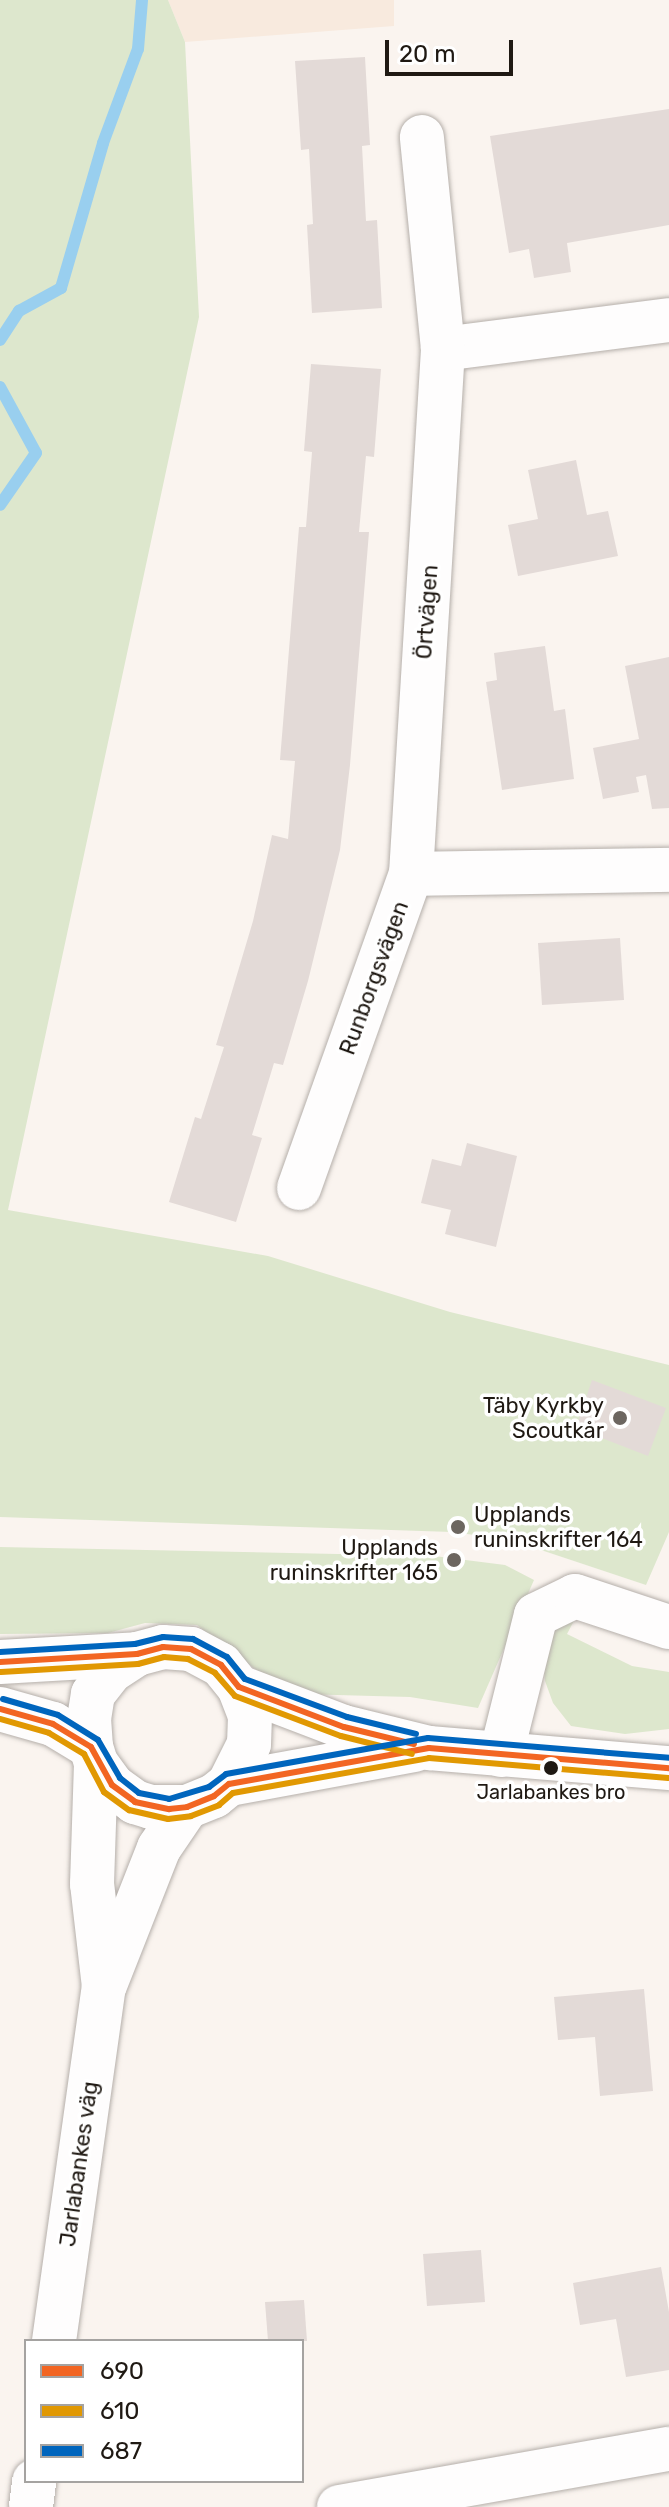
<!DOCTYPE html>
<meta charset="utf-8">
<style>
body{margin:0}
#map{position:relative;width:669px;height:2507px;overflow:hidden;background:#faf4ef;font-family:Rubik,sans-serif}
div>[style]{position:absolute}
.built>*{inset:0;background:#f8eade}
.green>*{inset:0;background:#dde7cd}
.stream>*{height:12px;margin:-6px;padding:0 6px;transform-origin:6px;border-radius:6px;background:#99cfef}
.building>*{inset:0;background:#e3dad7}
.roads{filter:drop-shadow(0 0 2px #b5afaa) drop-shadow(0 0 2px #b5afaa)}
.minor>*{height:44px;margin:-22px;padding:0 22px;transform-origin:22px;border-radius:22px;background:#fefdfd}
.major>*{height:44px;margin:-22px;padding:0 22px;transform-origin:22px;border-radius:22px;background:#fefdfd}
.bus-1>*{height:6px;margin:-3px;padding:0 3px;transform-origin:3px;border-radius:3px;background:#f26522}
.bus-2>*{height:6px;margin:-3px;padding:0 3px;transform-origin:3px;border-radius:3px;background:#e19802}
.bus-3>*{height:6px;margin:-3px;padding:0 3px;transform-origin:3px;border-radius:3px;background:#0065bd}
.dots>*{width:22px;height:22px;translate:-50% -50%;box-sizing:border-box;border:4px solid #fff;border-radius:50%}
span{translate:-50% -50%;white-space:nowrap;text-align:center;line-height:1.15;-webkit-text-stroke:7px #fff;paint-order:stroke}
.bus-label{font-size:20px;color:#1f1913}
.street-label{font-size:22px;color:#1f1913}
.poi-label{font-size:22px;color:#1f1913}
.right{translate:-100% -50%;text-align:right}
.left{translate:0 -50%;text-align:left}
.legend{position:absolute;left:24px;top:2339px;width:280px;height:144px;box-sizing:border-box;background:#fff;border:2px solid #a5a3a1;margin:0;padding:10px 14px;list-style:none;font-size:24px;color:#1f1913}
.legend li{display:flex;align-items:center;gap:16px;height:40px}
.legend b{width:40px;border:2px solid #a5a3a1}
.scale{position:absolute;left:385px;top:40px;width:128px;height:36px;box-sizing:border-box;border:4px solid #1f1913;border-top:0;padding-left:10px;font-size:24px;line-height:28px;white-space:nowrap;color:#1f1913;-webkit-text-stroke:6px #fff;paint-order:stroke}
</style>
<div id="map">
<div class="built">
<div style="clip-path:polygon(168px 0,394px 0,394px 26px,185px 42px)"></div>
</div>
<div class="green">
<div style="clip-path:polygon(0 0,168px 0,185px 42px,199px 317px,8px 1210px,268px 1256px,450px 1312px,669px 1365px,669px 1532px,646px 1585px,511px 1540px,452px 1532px,0 1517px)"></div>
<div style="clip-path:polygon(0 1547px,434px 1556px,505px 1565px,534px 1580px,478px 1708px,410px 1697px,300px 1694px,275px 1684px,197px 1625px,145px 1623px,108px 1633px,0 1634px)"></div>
<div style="clip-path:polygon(578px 1613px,567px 1634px,632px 1666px,669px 1672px,669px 1729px,625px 1734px,571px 1726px,553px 1703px,545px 1681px,543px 1660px,558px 1622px)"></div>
</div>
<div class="stream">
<div style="left:0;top:340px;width:35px;rotate:-57deg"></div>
<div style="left:19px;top:311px;width:48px;rotate:-28.7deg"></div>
<div style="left:61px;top:288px;width:151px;rotate:-73.8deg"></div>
<div style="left:103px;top:143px;width:100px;rotate:-69.6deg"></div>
<div style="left:138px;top:49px;width:49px;rotate:-85.3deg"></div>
<div style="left:0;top:387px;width:75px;rotate:61.4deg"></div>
<div style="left:36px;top:453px;width:63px;rotate:124.7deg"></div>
</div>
<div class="building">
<div style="clip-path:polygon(365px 57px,370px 145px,362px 146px,366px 221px,377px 220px,382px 308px,312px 313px,307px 225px,313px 224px,309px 149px,301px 150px,295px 61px)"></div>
<div style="clip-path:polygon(669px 109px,669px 225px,567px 243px,571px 272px,534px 278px,529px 249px,509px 253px,490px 136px)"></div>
<div style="clip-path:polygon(311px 364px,381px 369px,374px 457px,366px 456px,359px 532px,369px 532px,350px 765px,340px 850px,308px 981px,283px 1065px,274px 1063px,252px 1135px,262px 1138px,236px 1222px,169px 1202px,195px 1117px,201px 1119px,224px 1047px,216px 1045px,253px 921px,272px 835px,288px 839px,295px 761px,280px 760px,299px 527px,306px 527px,312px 452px,304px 451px)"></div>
<div style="clip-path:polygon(576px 460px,587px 515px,608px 511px,618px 556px,518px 576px,508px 525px,538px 519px,528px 470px)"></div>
<div style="clip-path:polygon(545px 646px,554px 711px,565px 709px,574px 779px,502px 790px,486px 682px,497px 680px,494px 653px)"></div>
<div style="clip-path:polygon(669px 657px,669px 808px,652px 809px,646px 775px,636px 777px,639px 792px,603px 799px,593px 748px,639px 739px,625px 666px)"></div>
<div style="clip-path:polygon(620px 938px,624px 1000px,542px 1005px,538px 943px)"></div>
<div style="clip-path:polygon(467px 1143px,517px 1156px,496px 1247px,445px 1234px,451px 1210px,421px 1203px,432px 1159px,461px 1166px)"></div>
<div style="clip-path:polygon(592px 1380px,666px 1408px,648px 1456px,576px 1428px)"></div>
<div style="clip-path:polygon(644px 1989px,653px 2091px,600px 2096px,595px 2037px,558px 2040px,554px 1997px)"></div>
<div style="clip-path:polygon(481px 2250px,485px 2302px,427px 2306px,423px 2254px)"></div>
<div style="clip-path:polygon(661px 2267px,669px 2312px,669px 2370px,626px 2377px,616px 2319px,580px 2325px,573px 2283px)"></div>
<div style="clip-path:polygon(304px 2300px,307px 2341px,268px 2341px,265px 2302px)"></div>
</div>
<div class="roads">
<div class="minor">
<div style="left:443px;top:349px;width:228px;rotate:-7.3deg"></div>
<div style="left:411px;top:874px;width:258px;rotate:-0.9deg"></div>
<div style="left:299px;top:1188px;width:333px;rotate:-70.4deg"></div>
<div style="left:411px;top:874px;width:526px;rotate:-86.51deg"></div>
<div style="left:443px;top:349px;width:213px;rotate:-95.7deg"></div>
<div style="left:501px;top:1755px;width:144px;rotate:-76deg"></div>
<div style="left:536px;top:1615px;width:43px;rotate:-26deg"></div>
<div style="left:575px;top:1596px;width:99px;rotate:18.3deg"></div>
<div style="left:339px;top:2507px;width:335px;rotate:-10deg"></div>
</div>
<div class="major">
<div style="left:0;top:1662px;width:137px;rotate:-3.3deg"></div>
<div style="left:137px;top:1654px;width:27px;rotate:-15deg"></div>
<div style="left:163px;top:1647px;width:28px;rotate:4deg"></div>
<div style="left:191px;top:1649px;width:34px;rotate:28deg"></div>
<div style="left:221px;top:1665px;width:28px;rotate:51deg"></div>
<div style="left:239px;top:1687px;width:31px;rotate:69deg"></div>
<div style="left:250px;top:1716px;width:28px;rotate:92deg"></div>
<div style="left:249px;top:1744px;width:45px;rotate:116.6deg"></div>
<div style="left:229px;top:1784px;width:19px;rotate:141deg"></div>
<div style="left:214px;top:1796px;width:29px;rotate:158deg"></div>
<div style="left:187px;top:1807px;width:36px;rotate:180deg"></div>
<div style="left:151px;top:1807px;width:17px;rotate:-163deg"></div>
<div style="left:135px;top:1802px;width:29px;rotate:-144deg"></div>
<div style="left:112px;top:1785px;width:27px;rotate:-126deg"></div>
<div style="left:96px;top:1763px;width:17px;rotate:-107deg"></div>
<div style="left:91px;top:1747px;width:28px;rotate:-94deg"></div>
<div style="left:89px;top:1719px;width:25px;rotate:-81deg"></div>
<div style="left:93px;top:1694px;width:29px;rotate:-52deg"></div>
<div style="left:111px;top:1671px;width:31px;rotate:-33deg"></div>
<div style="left:239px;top:1687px;width:112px;rotate:20.9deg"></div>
<div style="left:344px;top:1727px;width:88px;rotate:13.9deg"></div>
<div style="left:429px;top:1748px;width:241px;rotate:4.8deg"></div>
<div style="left:0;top:1709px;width:55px;rotate:15.8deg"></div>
<div style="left:53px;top:1724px;width:44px;rotate:31.2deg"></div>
<div style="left:229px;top:1784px;width:189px;rotate:-10.4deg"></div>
<div style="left:105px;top:1985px;width:147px;rotate:-68.5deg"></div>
<div style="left:159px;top:1848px;width:50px;rotate:-55.7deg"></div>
<div style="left:54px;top:2341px;width:358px;rotate:-82deg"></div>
<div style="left:104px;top:1987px;width:104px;rotate:-96.6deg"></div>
<div style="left:92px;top:1884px;width:121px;rotate:-88.1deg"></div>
<div style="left:31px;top:2507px;width:26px;rotate:-83deg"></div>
</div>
</div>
<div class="bus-1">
<div style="left:0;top:1662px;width:137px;rotate:-3.3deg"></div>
<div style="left:137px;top:1654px;width:27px;rotate:-15deg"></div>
<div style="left:163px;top:1647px;width:28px;rotate:4deg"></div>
<div style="left:191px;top:1649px;width:34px;rotate:28deg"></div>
<div style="left:221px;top:1665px;width:28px;rotate:51deg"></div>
<div style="left:239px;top:1687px;width:112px;rotate:20.9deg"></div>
<div style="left:344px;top:1727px;width:72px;rotate:13.7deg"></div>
<div style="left:0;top:1709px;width:55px;rotate:15.8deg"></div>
<div style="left:53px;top:1724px;width:44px;rotate:31.2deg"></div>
<div style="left:91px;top:1747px;width:43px;rotate:61.1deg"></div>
<div style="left:112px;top:1785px;width:29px;rotate:36deg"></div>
<div style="left:135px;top:1802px;width:35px;rotate:12deg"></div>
<div style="left:169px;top:1809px;width:18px;rotate:-6deg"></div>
<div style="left:187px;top:1807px;width:29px;rotate:-22deg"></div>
<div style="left:214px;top:1796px;width:19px;rotate:-39deg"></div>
<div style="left:229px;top:1784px;width:203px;rotate:-10.2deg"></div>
<div style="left:429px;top:1748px;width:241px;rotate:4.8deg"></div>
</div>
<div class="bus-2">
<div style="left:1px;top:1672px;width:137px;rotate:-3.3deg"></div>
<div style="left:138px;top:1664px;width:27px;rotate:-15deg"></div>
<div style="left:164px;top:1657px;width:24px;rotate:5deg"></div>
<div style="left:188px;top:1659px;width:30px;rotate:27deg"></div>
<div style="left:215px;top:1673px;width:30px;rotate:49deg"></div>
<div style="left:235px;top:1696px;width:113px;rotate:20.7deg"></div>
<div style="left:341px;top:1736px;width:73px;rotate:14.2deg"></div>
<div style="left:0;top:1719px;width:51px;rotate:15.9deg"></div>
<div style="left:49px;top:1733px;width:41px;rotate:31deg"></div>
<div style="left:84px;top:1754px;width:43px;rotate:62.2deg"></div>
<div style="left:104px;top:1792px;width:31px;rotate:36deg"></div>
<div style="left:129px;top:1810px;width:40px;rotate:13deg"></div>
<div style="left:168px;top:1819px;width:23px;rotate:-7deg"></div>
<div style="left:191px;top:1816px;width:30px;rotate:-21deg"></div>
<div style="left:219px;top:1805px;width:18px;rotate:-41deg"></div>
<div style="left:233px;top:1793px;width:199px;rotate:-10.1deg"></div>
<div style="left:429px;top:1758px;width:240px;rotate:4.8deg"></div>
</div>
<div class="bus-3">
<div style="left:0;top:1652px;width:135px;rotate:-3.4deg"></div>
<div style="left:135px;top:1644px;width:29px;rotate:-14deg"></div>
<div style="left:163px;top:1637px;width:30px;rotate:4deg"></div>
<div style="left:193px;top:1639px;width:38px;rotate:28deg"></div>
<div style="left:227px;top:1657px;width:28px;rotate:51deg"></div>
<div style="left:245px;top:1679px;width:109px;rotate:20.4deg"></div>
<div style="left:347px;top:1717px;width:71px;rotate:13.8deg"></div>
<div style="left:3px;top:1699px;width:57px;rotate:16.2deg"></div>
<div style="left:58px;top:1715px;width:47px;rotate:32deg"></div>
<div style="left:98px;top:1740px;width:44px;rotate:59.9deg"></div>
<div style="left:120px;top:1778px;width:24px;rotate:38deg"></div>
<div style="left:139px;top:1793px;width:31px;rotate:11deg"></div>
<div style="left:169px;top:1799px;width:42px;rotate:-16.7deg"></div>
<div style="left:209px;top:1787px;width:21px;rotate:-37deg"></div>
<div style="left:226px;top:1774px;width:205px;rotate:-10.1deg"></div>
<div style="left:428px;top:1738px;width:242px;rotate:4.7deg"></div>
</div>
<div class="dots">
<div style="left:620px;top:1418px;background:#6c6660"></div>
<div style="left:458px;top:1527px;background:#6c6660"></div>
<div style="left:454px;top:1560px;background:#6c6660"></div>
<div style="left:551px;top:1768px;background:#1f1913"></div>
</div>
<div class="bus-label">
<span style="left:551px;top:1792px">Jarlabankes bro</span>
</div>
<div class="street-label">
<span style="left:427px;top:612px;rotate:-86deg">Örtvägen</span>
<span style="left:374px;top:978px;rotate:-70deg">Runborgsvägen</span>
<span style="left:79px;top:2164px;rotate:-82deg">Jarlabankes väg</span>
</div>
<div class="poi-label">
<span class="right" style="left:604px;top:1418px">Täby Kyrkby<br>Scoutkår</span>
<span class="left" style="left:474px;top:1527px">Upplands<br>runinskrifter 164</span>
<span class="right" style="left:438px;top:1560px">Upplands<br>runinskrifter 165</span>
</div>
<ul class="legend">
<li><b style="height:10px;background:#f26522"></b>690</li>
<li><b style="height:10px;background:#e19802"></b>610</li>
<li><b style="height:10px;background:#0065bd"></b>687</li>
</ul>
<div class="scale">20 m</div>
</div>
